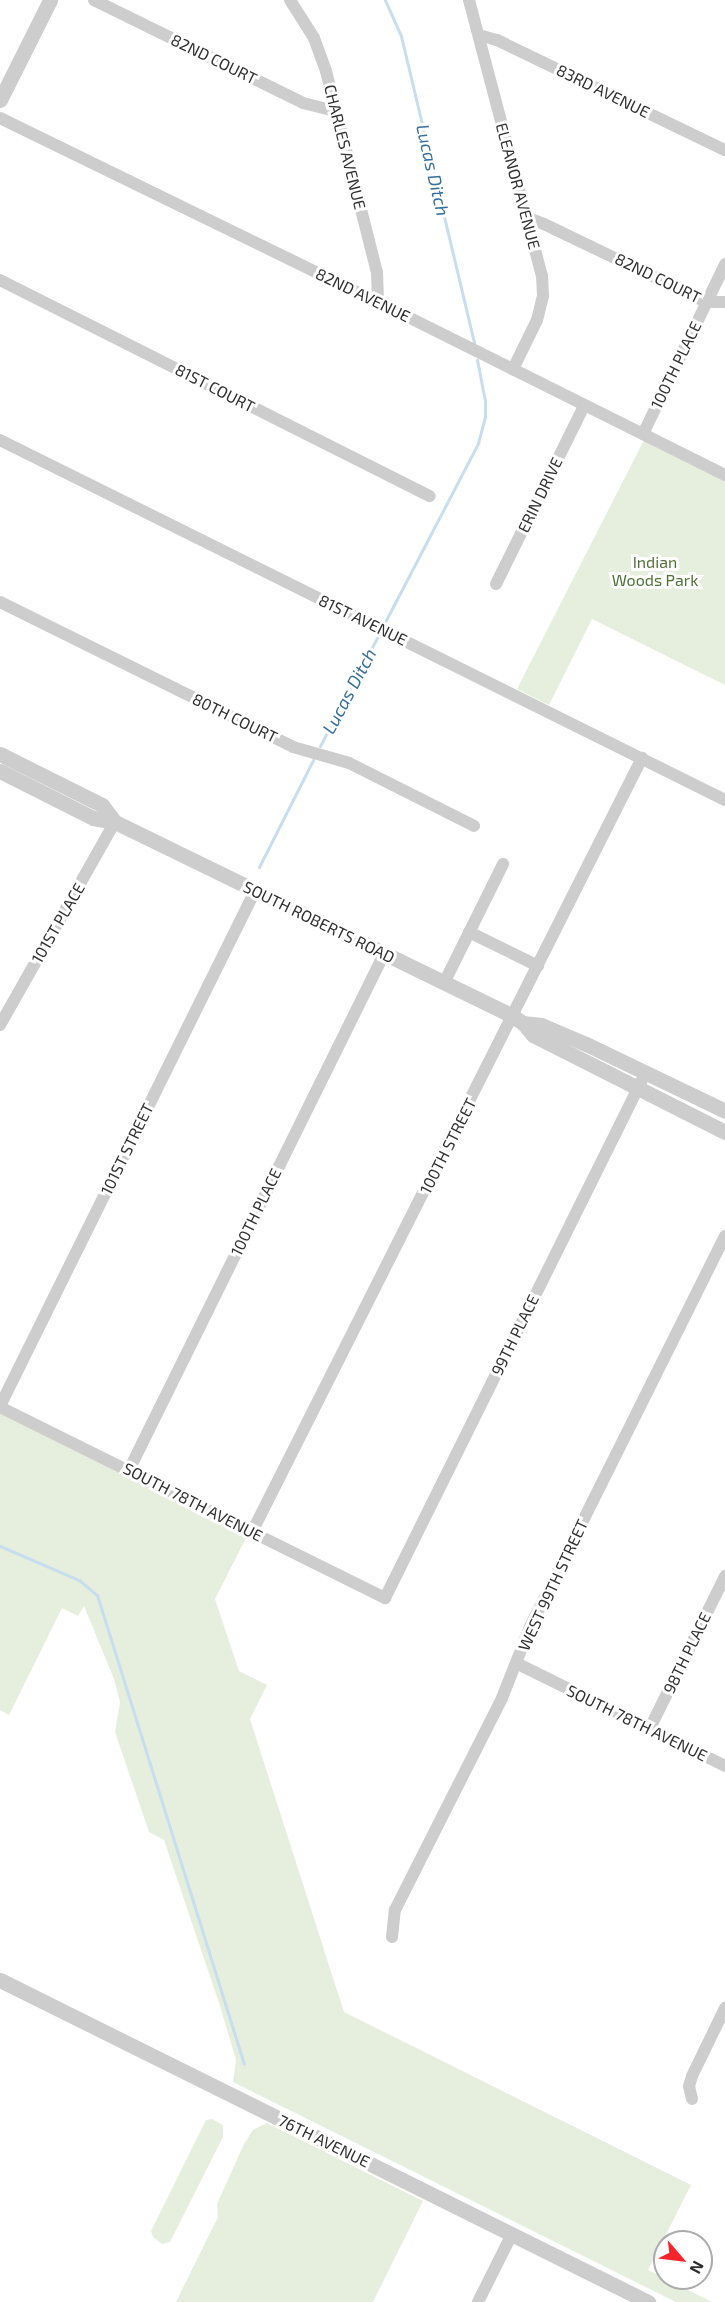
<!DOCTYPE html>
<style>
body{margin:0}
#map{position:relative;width:725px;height:2302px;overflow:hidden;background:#fff;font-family:"Exo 2",sans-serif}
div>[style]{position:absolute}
.green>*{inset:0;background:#e6eedd}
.stream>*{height:3px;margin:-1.5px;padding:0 1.5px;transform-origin:1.5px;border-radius:1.5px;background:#c8deef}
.minor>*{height:12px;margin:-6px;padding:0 6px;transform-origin:6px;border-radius:6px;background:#cdcdcd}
.tertiary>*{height:15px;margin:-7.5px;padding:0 7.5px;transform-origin:7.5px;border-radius:7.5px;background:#cdcdcd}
span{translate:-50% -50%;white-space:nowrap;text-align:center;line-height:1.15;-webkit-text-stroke:6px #fff;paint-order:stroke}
.street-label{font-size:16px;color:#303030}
.park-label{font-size:16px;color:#507039}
.water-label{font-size:18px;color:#366f9a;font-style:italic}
.north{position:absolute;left:653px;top:2230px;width:60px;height:60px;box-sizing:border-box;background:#fff;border:2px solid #acacac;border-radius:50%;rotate:118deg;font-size:16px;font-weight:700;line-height:24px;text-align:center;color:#303030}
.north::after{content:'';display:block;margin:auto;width:21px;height:27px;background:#f5252b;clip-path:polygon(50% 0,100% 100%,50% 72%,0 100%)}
</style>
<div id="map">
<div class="green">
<div style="clip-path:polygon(644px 440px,725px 480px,725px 685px,592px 619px,549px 705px,517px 689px)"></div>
<div style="clip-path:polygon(0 1410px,248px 1534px,215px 1599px,239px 1671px,267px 1685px,250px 1719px,344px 2012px,691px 2185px,648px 2270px,712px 2302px,676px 2302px,233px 2082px,236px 2060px,220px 2006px,164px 1840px,149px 1832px,115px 1732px,120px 1702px,114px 1679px,84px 1606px,78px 1616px,62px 1608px,9px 1715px,0 1710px)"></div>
<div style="clip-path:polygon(212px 2119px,223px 2125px,223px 2137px,170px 2242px,162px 2244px,153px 2237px,151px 2231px,206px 2120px)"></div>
<div style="clip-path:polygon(267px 2123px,423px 2201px,373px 2302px,176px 2302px,218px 2217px,217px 2204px,244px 2144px,253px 2130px)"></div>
</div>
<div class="stream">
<div style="left:385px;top:0;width:39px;rotate:66deg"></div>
<div style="left:401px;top:36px;width:315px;rotate:76.6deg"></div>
<div style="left:385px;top:622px;width:202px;rotate:-62.5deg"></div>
<div style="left:478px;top:443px;width:27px;rotate:-75deg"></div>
<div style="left:485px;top:417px;width:16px;rotate:-90deg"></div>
<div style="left:485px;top:401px;width:42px;rotate:-101deg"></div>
<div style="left:320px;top:746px;width:124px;rotate:-62.2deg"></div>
<div style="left:259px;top:867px;width:120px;rotate:-63.2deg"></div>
<div style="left:0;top:1546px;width:86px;rotate:23.3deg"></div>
<div style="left:79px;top:1580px;width:23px;rotate:40deg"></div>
<div style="left:97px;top:1595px;width:491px;rotate:72.6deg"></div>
</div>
<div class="minor">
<div style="left:94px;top:0;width:233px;rotate:26.2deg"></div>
<div style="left:303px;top:103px;width:34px;rotate:14deg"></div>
<div style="left:290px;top:0;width:45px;rotate:57.7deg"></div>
<div style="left:314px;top:38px;width:35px;rotate:70deg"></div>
<div style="left:326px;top:71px;width:207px;rotate:75.8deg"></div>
<div style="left:377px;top:272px;width:30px;rotate:88deg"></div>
<div style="left:469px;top:0;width:285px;rotate:75.2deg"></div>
<div style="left:542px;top:276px;width:20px;rotate:87deg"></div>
<div style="left:543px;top:296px;width:25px;rotate:104deg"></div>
<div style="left:537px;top:320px;width:55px;rotate:116.1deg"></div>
<div style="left:479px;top:35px;width:19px;rotate:16deg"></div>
<div style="left:497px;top:40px;width:253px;rotate:25.8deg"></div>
<div style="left:0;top:118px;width:420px;rotate:26deg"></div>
<div style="left:378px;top:302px;width:388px;rotate:26.5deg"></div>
<div style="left:526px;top:217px;width:19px;rotate:21deg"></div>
<div style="left:544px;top:224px;width:180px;rotate:25.7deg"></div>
<div style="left:706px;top:302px;width:19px"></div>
<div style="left:0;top:280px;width:481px;rotate:26.7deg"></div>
<div style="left:643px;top:434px;width:189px;rotate:-64.2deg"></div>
<div style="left:0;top:440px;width:809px;rotate:26.41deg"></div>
<div style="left:496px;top:584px;width:199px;rotate:-63.7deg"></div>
<div style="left:0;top:602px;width:327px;rotate:26.3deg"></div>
<div style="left:293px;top:747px;width:58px;rotate:15.9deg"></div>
<div style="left:349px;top:763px;width:140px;rotate:26.7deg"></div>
<div style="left:469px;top:932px;width:77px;rotate:26.2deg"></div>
<div style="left:444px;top:983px;width:133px;rotate:-63.6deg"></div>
<div style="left:0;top:1025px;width:233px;rotate:-60.5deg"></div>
<div style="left:0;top:1406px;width:575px;rotate:-63.66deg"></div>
<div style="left:0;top:1407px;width:430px;rotate:26.4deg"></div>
<div style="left:385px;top:1598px;width:587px;rotate:-63.61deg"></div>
<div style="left:129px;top:1470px;width:576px;rotate:-63.7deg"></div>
<div style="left:252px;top:1532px;width:867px;rotate:-63.26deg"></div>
<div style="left:516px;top:1663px;width:233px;rotate:26.2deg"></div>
<div style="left:649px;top:1730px;width:172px;rotate:-63.7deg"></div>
<div style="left:392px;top:1937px;width:27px;rotate:-84deg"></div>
<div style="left:395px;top:1910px;width:237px;rotate:-63.2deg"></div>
<div style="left:502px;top:1698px;width:76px;rotate:-68.5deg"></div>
<div style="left:530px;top:1627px;width:437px;rotate:-63.5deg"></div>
<div style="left:692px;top:2099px;width:13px;rotate:-103deg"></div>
<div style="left:689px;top:2086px;width:10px;rotate:-73deg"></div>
<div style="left:692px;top:2076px;width:76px;rotate:-64.1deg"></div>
<div style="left:478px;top:2302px;width:76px;rotate:-63.4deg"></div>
</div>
<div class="tertiary">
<div style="left:0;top:100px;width:112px;rotate:-63.4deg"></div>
<div style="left:0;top:754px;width:114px;rotate:26.6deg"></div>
<div style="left:102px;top:805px;width:21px;rotate:53deg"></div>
<div style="left:0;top:771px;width:104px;rotate:26.8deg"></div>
<div style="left:93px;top:818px;width:22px;rotate:10deg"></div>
<div style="left:115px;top:822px;width:444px;rotate:26deg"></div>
<div style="left:514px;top:1017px;width:11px;rotate:34deg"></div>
<div style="left:523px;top:1023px;width:16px;rotate:50deg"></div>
<div style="left:533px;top:1035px;width:215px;rotate:26.8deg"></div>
<div style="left:523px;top:1023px;width:18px;rotate:6deg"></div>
<div style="left:541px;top:1025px;width:49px;rotate:22.9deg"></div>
<div style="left:586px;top:1044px;width:154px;rotate:25.7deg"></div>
<div style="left:0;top:1980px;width:724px;rotate:26.42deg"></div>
</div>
<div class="street-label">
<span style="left:214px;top:59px;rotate:26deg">82ND COURT</span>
<span style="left:603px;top:91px;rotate:26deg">83RD AVENUE</span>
<span style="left:345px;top:147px;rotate:76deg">CHARLES AVENUE</span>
<span style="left:518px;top:186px;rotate:75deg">ELEANOR AVENUE</span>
<span style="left:658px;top:278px;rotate:26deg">82ND COURT</span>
<span style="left:363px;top:295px;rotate:26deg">82ND AVENUE</span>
<span style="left:676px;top:365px;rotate:-64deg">100TH PLACE</span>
<span style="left:215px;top:388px;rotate:27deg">81ST COURT</span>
<span style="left:540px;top:495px;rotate:-64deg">ERIN DRIVE</span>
<span style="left:363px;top:620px;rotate:26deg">81ST AVENUE</span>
<span style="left:235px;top:718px;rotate:26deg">80TH COURT</span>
<span style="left:319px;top:922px;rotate:26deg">SOUTH ROBERTS ROAD</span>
<span style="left:58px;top:923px;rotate:-60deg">101ST PLACE</span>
<span style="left:448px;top:1146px;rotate:-63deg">100TH STREET</span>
<span style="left:127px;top:1149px;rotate:-64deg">101ST STREET</span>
<span style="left:256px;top:1212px;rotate:-64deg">100TH PLACE</span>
<span style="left:515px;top:1335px;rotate:-64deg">99TH PLACE</span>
<span style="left:193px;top:1502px;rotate:27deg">SOUTH 78TH AVENUE</span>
<span style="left:553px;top:1585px;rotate:-65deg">WEST 99TH STREET</span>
<span style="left:687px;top:1653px;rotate:-64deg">98TH PLACE</span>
<span style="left:637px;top:1723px;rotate:26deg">SOUTH 78TH AVENUE</span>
<span style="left:324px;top:2141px;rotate:26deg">76TH AVENUE</span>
</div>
<div class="park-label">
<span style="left:655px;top:571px">Indian<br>Woods Park</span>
</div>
<div class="water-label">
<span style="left:433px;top:170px;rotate:77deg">Lucas Ditch</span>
<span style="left:349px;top:691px;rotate:-62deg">Lucas Ditch</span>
</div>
<div class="north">N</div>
</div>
